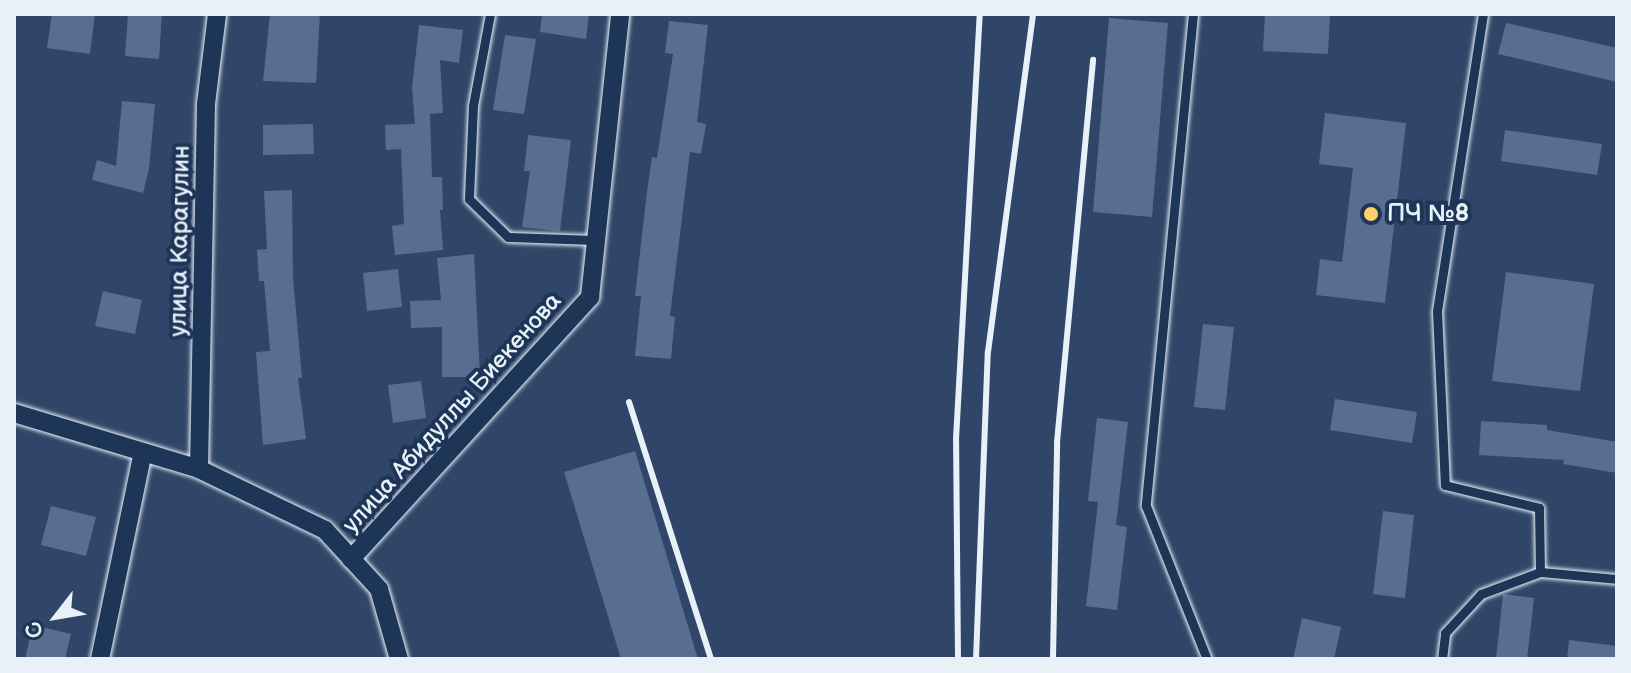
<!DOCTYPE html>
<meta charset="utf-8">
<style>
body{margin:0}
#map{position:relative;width:1631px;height:673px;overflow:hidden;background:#2f4668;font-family:"Balsamiq Sans",sans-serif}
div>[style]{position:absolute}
.building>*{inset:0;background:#586e91}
.roads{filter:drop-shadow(0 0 2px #e8f1f8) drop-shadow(0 0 2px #e8f1f8)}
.service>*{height:9px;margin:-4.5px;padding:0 4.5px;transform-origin:4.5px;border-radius:4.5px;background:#1d3557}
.minor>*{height:18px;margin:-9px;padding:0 9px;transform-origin:9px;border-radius:9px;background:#1d3557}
.rail>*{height:6px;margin:-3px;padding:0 3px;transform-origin:3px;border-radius:3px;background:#e8f1f8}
.dots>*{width:22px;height:22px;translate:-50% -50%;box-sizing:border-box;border:4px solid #1d3557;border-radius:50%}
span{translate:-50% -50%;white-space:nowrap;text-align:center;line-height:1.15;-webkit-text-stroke:8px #1d3557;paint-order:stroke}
.poi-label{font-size:24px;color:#e8f1f8;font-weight:700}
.left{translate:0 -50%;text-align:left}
.street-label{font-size:24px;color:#e8f1f8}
.frame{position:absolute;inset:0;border:16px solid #e8f1f8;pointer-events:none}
.north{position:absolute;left:16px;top:577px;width:80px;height:80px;-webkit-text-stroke:6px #1d3557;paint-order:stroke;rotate:239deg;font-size:22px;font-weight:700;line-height:32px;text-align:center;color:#e8f1f8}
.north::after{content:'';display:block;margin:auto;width:28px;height:36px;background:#e8f1f8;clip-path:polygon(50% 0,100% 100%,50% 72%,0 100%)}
</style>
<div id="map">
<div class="building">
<div style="clip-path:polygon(52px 14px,95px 14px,90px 54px,47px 48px)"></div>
<div style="clip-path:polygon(128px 14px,162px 14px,159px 59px,125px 56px)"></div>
<div style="clip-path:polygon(270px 14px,320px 14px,316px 83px,263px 81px)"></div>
<div style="clip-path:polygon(542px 14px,589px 14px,586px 39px,540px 32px)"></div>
<div style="clip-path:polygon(1265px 14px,1330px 14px,1328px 54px,1263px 51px)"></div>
<div style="clip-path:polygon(1109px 18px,1168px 23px,1152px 217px,1093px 212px)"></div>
<div style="clip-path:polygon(669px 21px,708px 25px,697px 122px,706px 124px,701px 154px,690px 152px,670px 316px,675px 317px,671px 359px,635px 356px,641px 296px,635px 296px,647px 191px,652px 157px,657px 158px,673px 54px,665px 53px)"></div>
<div style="clip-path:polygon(1506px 23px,1617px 48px,1617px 82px,1498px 54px)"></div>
<div style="clip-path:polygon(419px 25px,463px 30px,459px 63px,440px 60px,443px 113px,430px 114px,432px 177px,442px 177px,443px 210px,440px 210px,443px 250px,395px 255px,392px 226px,404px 224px,401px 149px,386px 150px,385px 125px,415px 124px,412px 88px)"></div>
<div style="clip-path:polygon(505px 35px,536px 39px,524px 114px,493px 110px)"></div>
<div style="clip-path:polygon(122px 101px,155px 104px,149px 169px,143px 193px,92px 180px,97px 160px,116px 166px)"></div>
<div style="clip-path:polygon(1325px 113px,1406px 123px,1385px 303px,1316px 295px,1320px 259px,1342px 262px,1353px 168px,1319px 164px)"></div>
<div style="clip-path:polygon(313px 124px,314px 154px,263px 155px,263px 125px)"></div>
<div style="clip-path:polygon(1505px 130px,1602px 144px,1597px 175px,1501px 161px)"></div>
<div style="clip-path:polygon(528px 135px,571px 140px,560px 231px,522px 227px,530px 171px,524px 171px)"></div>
<div style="clip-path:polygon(292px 190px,293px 278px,302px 378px,298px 378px,306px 439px,263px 445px,256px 352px,270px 351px,264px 281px,259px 281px,257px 250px,267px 249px,264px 191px)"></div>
<div style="clip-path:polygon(474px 254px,480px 377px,442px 377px,442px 327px,411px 328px,410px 301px,441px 300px,437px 258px)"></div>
<div style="clip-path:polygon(398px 269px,402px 307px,367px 311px,363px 273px)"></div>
<div style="clip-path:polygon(1506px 272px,1594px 284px,1580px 391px,1492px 381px)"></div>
<div style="clip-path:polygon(103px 291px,142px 300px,135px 334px,95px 326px)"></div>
<div style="clip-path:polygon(1203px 324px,1234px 327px,1225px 410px,1194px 407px)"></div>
<div style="clip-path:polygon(421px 381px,426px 418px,393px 423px,388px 385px)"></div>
<div style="clip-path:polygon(1335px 399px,1417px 412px,1412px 443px,1330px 430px)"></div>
<div style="clip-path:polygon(1097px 418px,1128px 422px,1116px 525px,1127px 527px,1117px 610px,1086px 606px,1098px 502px,1088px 501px)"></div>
<div style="clip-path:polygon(1481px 421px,1547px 425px,1547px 430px,1617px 442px,1617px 473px,1563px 464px,1564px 460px,1479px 455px)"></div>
<div style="clip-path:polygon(635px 451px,698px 659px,621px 659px,564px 472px)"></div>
<div style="clip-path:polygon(51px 506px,96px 517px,86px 556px,41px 545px)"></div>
<div style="clip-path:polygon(1383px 511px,1414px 515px,1405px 598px,1373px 594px)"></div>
<div style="clip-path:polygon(1503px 594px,1534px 598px,1527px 659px,1496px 659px)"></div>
<div style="clip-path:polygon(1302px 618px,1341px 627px,1334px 659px,1293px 659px)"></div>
<div style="clip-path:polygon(33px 625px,71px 634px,65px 659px,25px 659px)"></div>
<div style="clip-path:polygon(1569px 640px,1617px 646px,1617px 659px,1567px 659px)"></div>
</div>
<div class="roads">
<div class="service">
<div style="left:490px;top:14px;width:94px;rotate:100.5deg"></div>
<div style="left:473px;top:106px;width:93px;rotate:92.5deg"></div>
<div style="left:469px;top:199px;width:54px;rotate:44.3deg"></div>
<div style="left:508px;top:237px;width:88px;rotate:2deg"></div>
<div style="left:1193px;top:14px;width:494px;rotate:95.5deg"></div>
<div style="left:1146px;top:506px;width:165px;rotate:68.3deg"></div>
<div style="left:1483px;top:14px;width:301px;rotate:98.8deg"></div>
<div style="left:1437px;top:311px;width:174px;rotate:87.4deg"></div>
<div style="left:1445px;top:485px;width:97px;rotate:13.7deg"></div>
<div style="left:1539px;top:508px;width:64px;rotate:89.1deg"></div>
<div style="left:1442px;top:659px;width:26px;rotate:-83deg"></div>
<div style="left:1445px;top:633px;width:53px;rotate:-47.3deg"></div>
<div style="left:1481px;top:594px;width:63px;rotate:-20.4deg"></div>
<div style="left:1540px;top:572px;width:77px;rotate:5.2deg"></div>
</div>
<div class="minor">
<div style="left:14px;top:413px;width:193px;rotate:16.8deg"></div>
<div style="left:199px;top:469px;width:140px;rotate:25.8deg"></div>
<div style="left:325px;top:530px;width:80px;rotate:47.5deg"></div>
<div style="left:379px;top:589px;width:73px;rotate:74.1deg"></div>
<div style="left:199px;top:469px;width:365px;rotate:-88.9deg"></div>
<div style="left:206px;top:104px;width:91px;rotate:-83deg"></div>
<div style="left:351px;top:559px;width:355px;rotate:-47.6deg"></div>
<div style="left:590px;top:297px;width:285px;rotate:-83.9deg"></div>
<div style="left:100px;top:659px;width:211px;rotate:-78.3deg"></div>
</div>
</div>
<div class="rail">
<div style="left:629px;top:402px;width:270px;rotate:72.3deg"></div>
<div style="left:958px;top:659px;width:220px;rotate:-90.5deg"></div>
<div style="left:956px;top:439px;width:426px;rotate:-86.8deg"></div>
<div style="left:976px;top:659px;width:307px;rotate:-87.8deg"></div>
<div style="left:988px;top:352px;width:341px;rotate:-82.4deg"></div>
<div style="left:1053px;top:659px;width:217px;rotate:-88.9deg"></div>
<div style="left:1057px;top:442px;width:384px;rotate:-84.6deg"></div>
</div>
<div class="dots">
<div style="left:1371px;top:214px;background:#ffd166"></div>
</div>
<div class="poi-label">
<span class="left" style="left:1387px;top:214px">ПЧ №8</span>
</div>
<div class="street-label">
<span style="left:180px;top:241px;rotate:-89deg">улица Карагулин</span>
<span style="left:452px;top:413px;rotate:-48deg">улица Абидуллы Биекенова</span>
</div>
<div class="frame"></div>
<div class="north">С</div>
</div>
